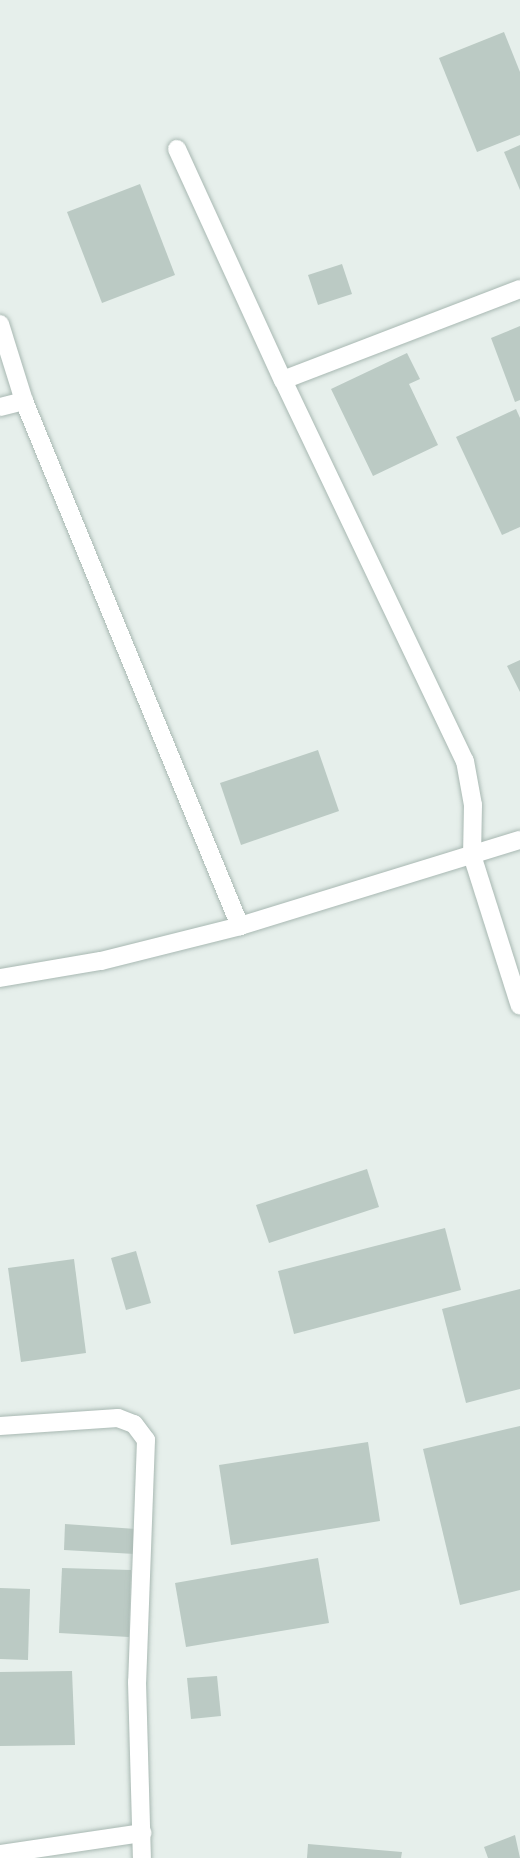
<!DOCTYPE html>
<style>
body{margin:0}
#map{position:relative;width:520px;height:1858px;overflow:hidden;background:#e6efeb;font-family:"Varela Round",sans-serif}
div>[style]{position:absolute}
.building>*{inset:0;background:#bbcac4}
.roads{filter:drop-shadow(0 0 2px #a8b8b2) drop-shadow(0 0 2px #a8b8b2)}
.street>*{height:18px;margin:-9px;padding:0 9px;transform-origin:9px;border-radius:9px;background:#fff}
span{translate:-50% -50%;white-space:nowrap;text-align:center;line-height:1.15;-webkit-text-stroke:4.5px #f7fbf9;paint-order:stroke}
</style>
<div id="map">
<div class="building">
<div style="clip-path:polygon(504px 32px,520px 72px,520px 135px,477px 152px,439px 58px)"></div>
<div style="clip-path:polygon(520px 145px,520px 190px,504px 152px)"></div>
<div style="clip-path:polygon(140px 184px,175px 275px,102px 303px,67px 212px)"></div>
<div style="clip-path:polygon(342px 264px,352px 294px,318px 305px,308px 275px)"></div>
<div style="clip-path:polygon(520px 326px,520px 400px,515px 402px,491px 338px)"></div>
<div style="clip-path:polygon(407px 353px,420px 379px,409px 384px,438px 445px,373px 476px,331px 389px)"></div>
<div style="clip-path:polygon(516px 409px,520px 418px,520px 527px,502px 535px,456px 437px)"></div>
<div style="clip-path:polygon(520px 660px,520px 692px,507px 666px)"></div>
<div style="clip-path:polygon(318px 750px,339px 811px,241px 845px,220px 783px)"></div>
<div style="clip-path:polygon(367px 1169px,379px 1207px,269px 1243px,256px 1205px)"></div>
<div style="clip-path:polygon(445px 1228px,461px 1290px,294px 1334px,278px 1271px)"></div>
<div style="clip-path:polygon(136px 1251px,151px 1303px,126px 1310px,111px 1258px)"></div>
<div style="clip-path:polygon(74px 1259px,86px 1353px,21px 1362px,8px 1268px)"></div>
<div style="clip-path:polygon(520px 1289px,520px 1389px,466px 1403px,442px 1309px)"></div>
<div style="clip-path:polygon(520px 1426px,520px 1590px,460px 1605px,423px 1449px)"></div>
<div style="clip-path:polygon(368px 1442px,380px 1521px,231px 1545px,219px 1465px)"></div>
<div style="clip-path:polygon(65px 1524px,136px 1529px,135px 1554px,64px 1550px)"></div>
<div style="clip-path:polygon(318px 1558px,329px 1623px,186px 1647px,175px 1583px)"></div>
<div style="clip-path:polygon(62px 1568px,131px 1570px,129px 1637px,59px 1633px)"></div>
<div style="clip-path:polygon(0 1588px,30px 1589px,28px 1660px,0 1659px)"></div>
<div style="clip-path:polygon(72px 1671px,75px 1745px,0 1746px,0 1672px)"></div>
<div style="clip-path:polygon(217px 1676px,221px 1716px,191px 1719px,187px 1678px)"></div>
<div style="clip-path:polygon(515px 1835px,520px 1858px,488px 1858px,484px 1847px)"></div>
<div style="clip-path:polygon(308px 1844px,402px 1852px,401px 1858px,307px 1858px)"></div>
</div>
<div class="roads">
<div class="street">
<div style="left:177px;top:149px;width:254px;rotate:65.4deg"></div>
<div style="left:283px;top:380px;width:422px;rotate:64.5deg"></div>
<div style="left:465px;top:761px;width:45px;rotate:79.7deg"></div>
<div style="left:473px;top:805px;width:50px;rotate:91.1deg"></div>
<div style="left:472px;top:855px;width:158px;rotate:72.4deg"></div>
<div style="left:0;top:324px;width:81px;rotate:72.7deg"></div>
<div style="left:24px;top:401px;width:568px;rotate:67.64deg"></div>
<div style="left:283px;top:380px;width:254px;rotate:-21deg"></div>
<div style="left:0;top:407px;width:25px;rotate:-14deg"></div>
<div style="left:0;top:978px;width:102px;rotate:-9.6deg"></div>
<div style="left:101px;top:961px;width:143px;rotate:-14.1deg"></div>
<div style="left:240px;top:926px;width:293px;rotate:-17.1deg"></div>
<div style="left:0;top:1426px;width:118px;rotate:-3.9deg"></div>
<div style="left:118px;top:1418px;width:17px;rotate:21deg"></div>
<div style="left:134px;top:1424px;width:20px;rotate:53deg"></div>
<div style="left:146px;top:1440px;width:242px;rotate:92.1deg"></div>
<div style="left:137px;top:1682px;width:176px;rotate:88.4deg"></div>
<div style="left:0;top:1854px;width:144px;rotate:-8.4deg"></div>
</div>
</div>
</div>
